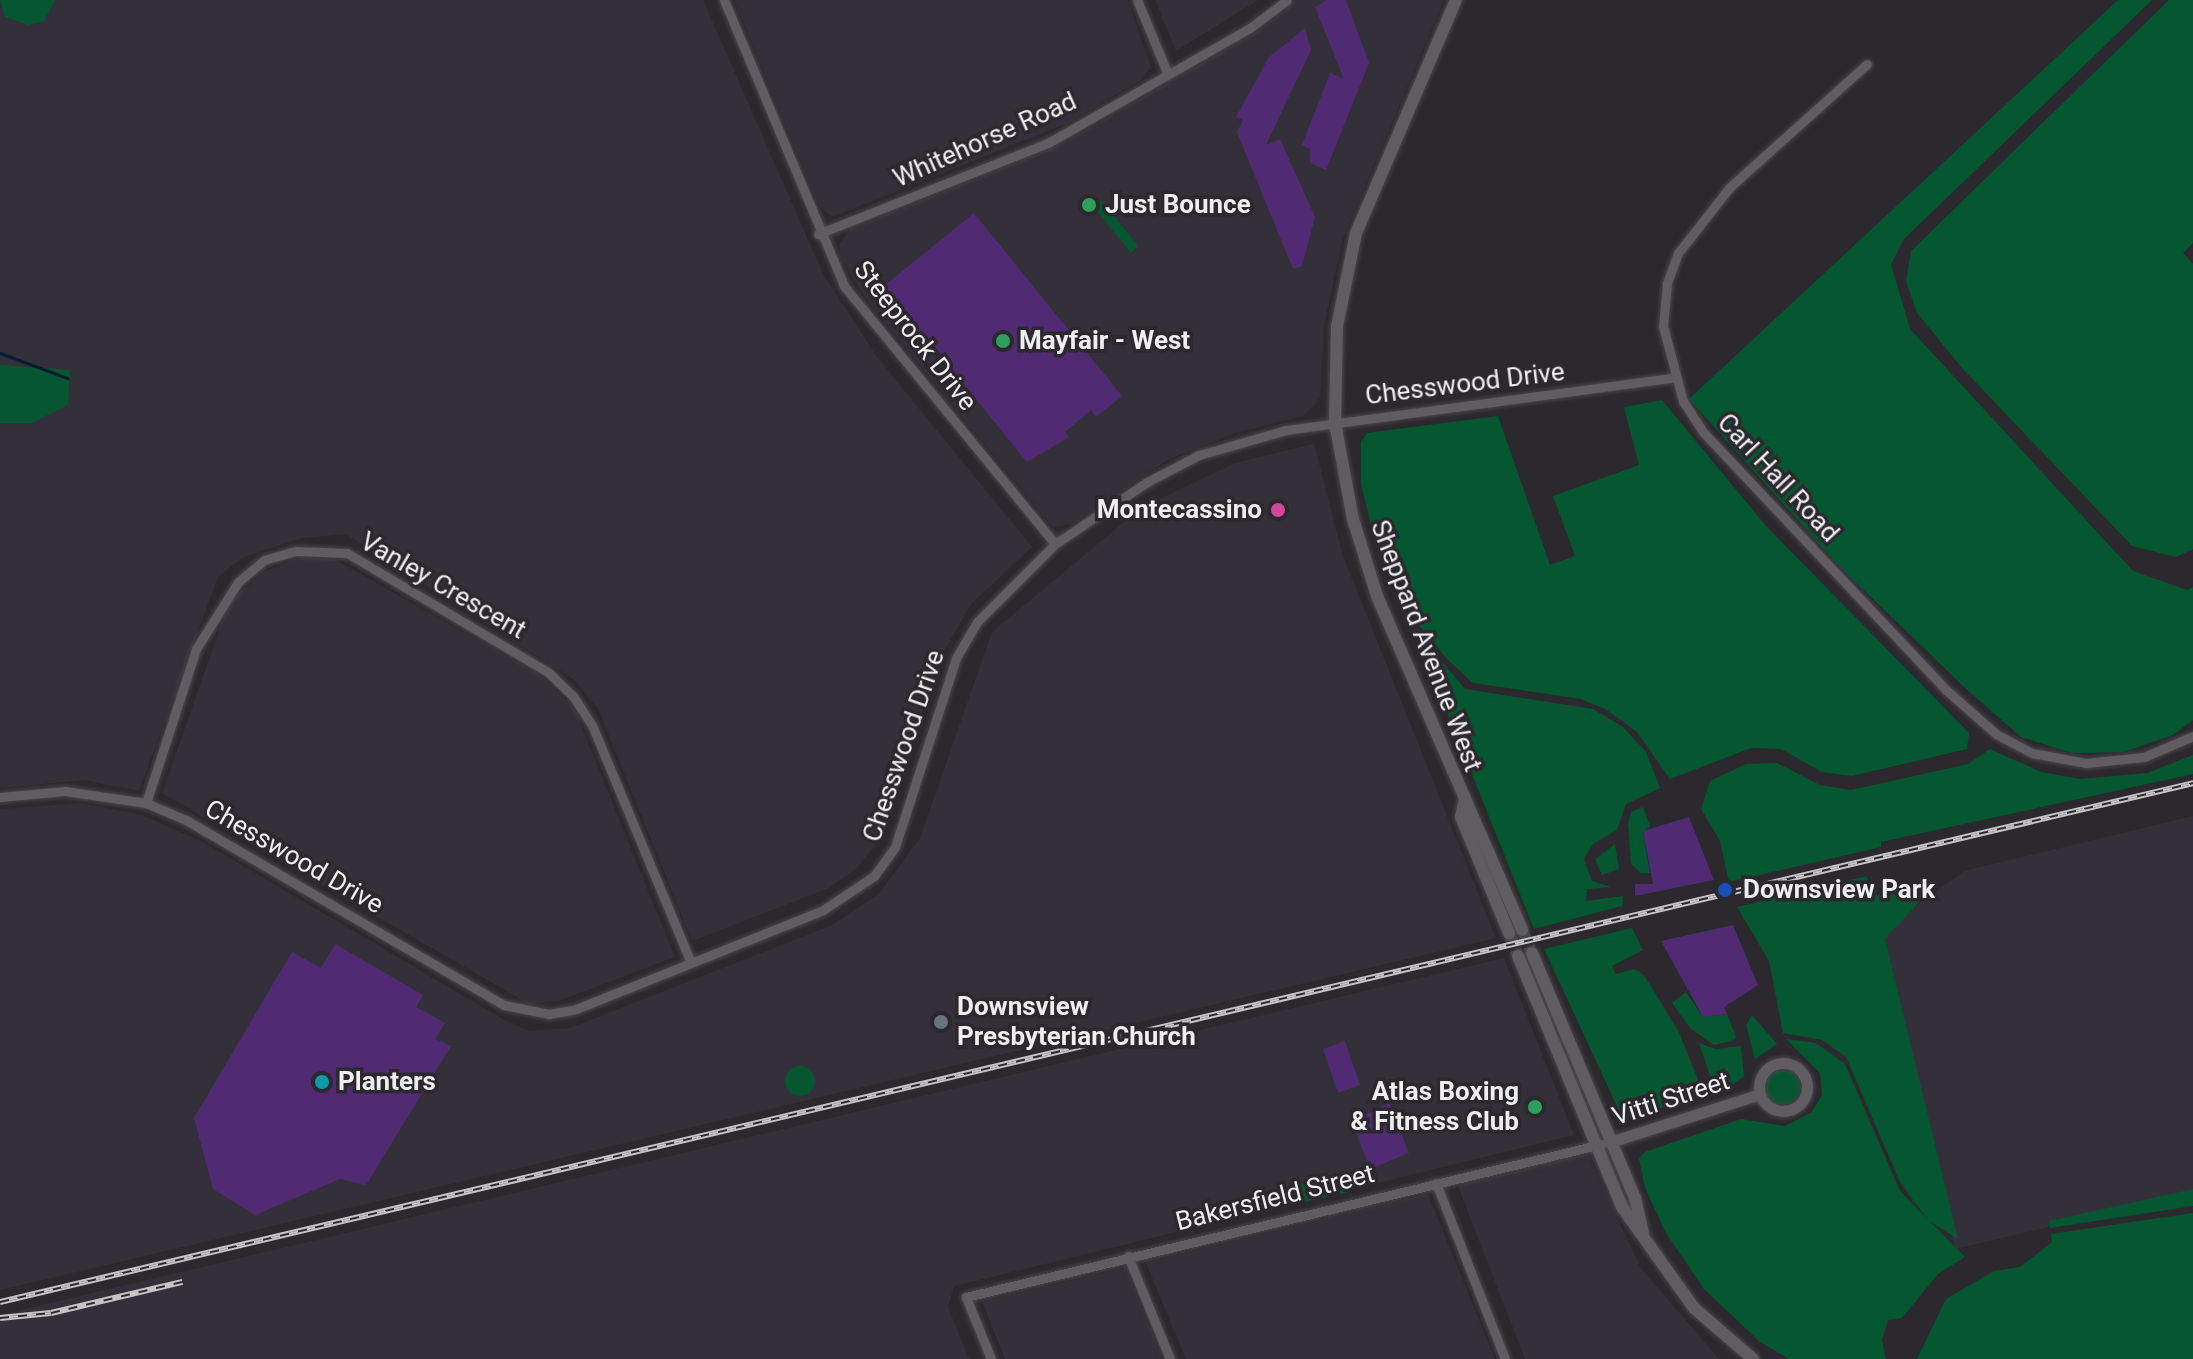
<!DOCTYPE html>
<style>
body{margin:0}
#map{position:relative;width:2193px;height:1359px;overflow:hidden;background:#2b292d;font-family:Roboto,sans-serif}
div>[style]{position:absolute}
.built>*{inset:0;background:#34303a}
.green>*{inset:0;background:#055731}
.round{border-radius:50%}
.stream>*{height:3px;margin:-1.5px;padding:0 1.5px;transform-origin:1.5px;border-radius:1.5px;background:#021d2f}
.building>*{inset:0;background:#502b73}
.secondary-tunnel>*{height:12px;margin-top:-6px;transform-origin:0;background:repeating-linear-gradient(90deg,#48474a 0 12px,transparent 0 18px)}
.roads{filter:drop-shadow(0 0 2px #48464a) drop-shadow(0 0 2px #48464a)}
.minor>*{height:9px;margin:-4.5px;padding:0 4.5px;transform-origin:4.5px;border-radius:4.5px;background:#5f5c62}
.tertiary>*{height:11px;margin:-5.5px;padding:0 5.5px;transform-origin:5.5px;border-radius:5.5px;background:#5f5c62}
.tertiary>.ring{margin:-5.5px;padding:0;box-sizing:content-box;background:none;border:11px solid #5f5c62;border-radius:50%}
.secondary>*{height:12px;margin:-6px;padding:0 6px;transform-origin:6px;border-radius:6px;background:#5f5c62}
.rail>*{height:6px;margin-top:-3px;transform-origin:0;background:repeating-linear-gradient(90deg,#2b292d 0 9px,#c4c3c6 0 18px);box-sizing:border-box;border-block:2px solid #c4c3c6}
.dots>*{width:22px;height:22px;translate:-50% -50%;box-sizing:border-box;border:4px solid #2b292d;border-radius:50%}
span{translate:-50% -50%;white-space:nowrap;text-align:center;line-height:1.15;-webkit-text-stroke:7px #2b292d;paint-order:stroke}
.street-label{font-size:26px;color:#efeef1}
.poi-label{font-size:26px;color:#efeef1;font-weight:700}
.left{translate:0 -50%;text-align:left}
.right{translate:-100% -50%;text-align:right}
</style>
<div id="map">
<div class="built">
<div style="clip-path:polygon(0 0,703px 0,823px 274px,877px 357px,1032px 547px,971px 604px,939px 660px,883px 835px,857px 868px,829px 888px,692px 941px,598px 709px,573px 679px,346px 534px,302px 538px,243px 557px,218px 577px,139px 791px,84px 780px,0 788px)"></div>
<div style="clip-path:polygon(734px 0,1128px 0,1151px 67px,1141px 80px,1068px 123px,832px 217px,820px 207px)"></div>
<div style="clip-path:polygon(1155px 0,1258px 0,1176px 51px)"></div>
<div style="clip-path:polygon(1295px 0,1444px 0,1343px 238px,1324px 326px,1320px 398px,1304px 416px,1238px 432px,1169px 459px,1071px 524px,1053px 527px,869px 303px,840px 257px,840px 243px,851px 229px,1066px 142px,1263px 28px)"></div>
<div style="clip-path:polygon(1314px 444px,1343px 556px,1496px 938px,0 1290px,0 809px,80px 803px,142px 815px,203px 842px,506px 1021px,530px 1031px,570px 1028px,830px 926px,879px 894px,920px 838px,992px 632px,1141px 508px,1235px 463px)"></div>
<div style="clip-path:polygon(302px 557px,336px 560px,539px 675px,575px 710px,675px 957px,558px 1001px,529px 1004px,162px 793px,229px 603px,265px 571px)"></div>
<div style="clip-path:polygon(2193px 816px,2193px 1193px,1955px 1249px,1878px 933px,1964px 871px)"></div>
<div style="clip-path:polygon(1504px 958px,1574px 1135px,954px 1286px,948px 1307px,969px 1359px,0 1359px,0 1315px)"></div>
<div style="clip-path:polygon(1588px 1154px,1640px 1267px,1719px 1359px,1525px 1359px,1458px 1186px)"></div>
<div style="clip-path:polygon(1428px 1194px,1495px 1359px,1186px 1359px,1146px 1263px)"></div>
<div style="clip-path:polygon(1125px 1268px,1162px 1359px,1005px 1359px,982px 1302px)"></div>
</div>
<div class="green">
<div style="clip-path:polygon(0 0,55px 0,44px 21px,28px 25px,5px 17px)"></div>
<div style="clip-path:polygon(2118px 0,2152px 0,1904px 239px,1891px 264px,1910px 329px,2133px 571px,2187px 590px,2193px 587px,2193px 720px,2173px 735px,2123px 752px,2072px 753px,2021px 737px,1964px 687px,1840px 567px,1689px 399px)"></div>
<div style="clip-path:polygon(2169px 0,2193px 0,2193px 243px,2183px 253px,2193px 264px,2193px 549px,2176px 557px,2132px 546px,1962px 368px,1917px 313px,1906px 281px,1911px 251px)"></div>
<div style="clip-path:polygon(1101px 200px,1138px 246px,1131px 253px,1093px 206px)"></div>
<div style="clip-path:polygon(0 365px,70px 370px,68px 405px,31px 423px,0 423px)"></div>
<div style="clip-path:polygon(1662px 400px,1766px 526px,1969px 733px,1967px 749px,1852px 776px,1822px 772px,1781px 749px,1751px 748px,1670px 779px,1637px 732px,1607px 710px,1581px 699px,1473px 683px,1447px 659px,1408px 612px,1373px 532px,1361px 484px,1361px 442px,1367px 433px,1498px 416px,1550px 565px,1575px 556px,1553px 496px,1639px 465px,1624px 407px)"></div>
<div style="clip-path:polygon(1413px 627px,1465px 689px,1593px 709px,1623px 727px,1646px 752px,1660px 788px,1626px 804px,1617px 830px,1593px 844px,1584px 859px,1592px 881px,1611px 887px,1587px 889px,1586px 901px,1623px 896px,1622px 906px,1534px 929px)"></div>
<div style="clip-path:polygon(1990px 749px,2041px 772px,2080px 779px,2147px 773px,2193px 755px,2193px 774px,1881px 842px,1881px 847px,1729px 882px,1720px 841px,1701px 809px,1710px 781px,1746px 764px,1777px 763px,1820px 785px,1851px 790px,1968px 764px)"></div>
<div style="clip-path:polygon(1643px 807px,1650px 826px,1643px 832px,1650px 873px,1641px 873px,1631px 864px,1628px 823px,1631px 812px)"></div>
<div style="clip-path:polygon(1615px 844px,1619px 869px,1602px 875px,1595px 859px)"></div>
<div style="clip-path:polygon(1866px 876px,1877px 896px,1890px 885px,1913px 887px,1920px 901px,1885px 939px,1958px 1239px,1929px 1221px,1901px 1184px,1846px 1057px,1822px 1040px,1783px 1033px,1769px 961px,1737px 907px)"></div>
<div style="clip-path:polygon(1632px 928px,1643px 950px,1612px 966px,1616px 974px,1634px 969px,1644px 975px,1679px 1032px,1704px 1095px,1623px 1119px,1544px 949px)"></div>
<div style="clip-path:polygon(1686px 992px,1703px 1017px,1727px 1014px,1736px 1037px,1732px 1041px,1714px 1045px,1690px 1028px,1672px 1003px)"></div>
<div style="clip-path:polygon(1752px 1015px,1777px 1044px,1755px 1059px,1746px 1025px)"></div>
<div style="clip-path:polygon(1786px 1039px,1816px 1043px,1845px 1064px,1900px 1191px,1965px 1257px,1938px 1274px,1902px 1318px,1888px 1320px,1882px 1340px,1886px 1359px,1789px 1359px,1760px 1342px,1704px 1289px,1666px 1233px,1645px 1188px,1639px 1159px,1645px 1152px,1741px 1119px,1785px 1126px,1812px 1112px,1822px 1095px,1820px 1073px)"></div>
<div style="clip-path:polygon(1699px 1043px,1716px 1049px,1741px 1046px,1744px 1077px,1716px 1093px)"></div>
<div class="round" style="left:785px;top:1066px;width:30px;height:30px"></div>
<div class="round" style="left:1766px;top:1070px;width:34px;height:34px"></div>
<div style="clip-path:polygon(1342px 1172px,1349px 1192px,1290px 1205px,1287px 1188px)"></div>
<div style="clip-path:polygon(2193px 1189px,2193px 1206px,2050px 1228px,2049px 1221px)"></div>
<div style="clip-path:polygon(2193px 1213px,2193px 1359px,1917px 1359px,1946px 1299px,1994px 1271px,2020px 1267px,2052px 1242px,2051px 1234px)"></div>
</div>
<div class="stream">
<div style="left:0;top:353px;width:72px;rotate:20.5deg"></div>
</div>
<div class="building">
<div style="clip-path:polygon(1327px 0,1346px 0,1369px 63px,1326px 170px,1310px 163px,1310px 149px,1302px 145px,1330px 73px,1344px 79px,1315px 7px)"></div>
<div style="clip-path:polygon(1305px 28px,1311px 50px,1266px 145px,1280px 139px,1315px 217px,1302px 266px,1293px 269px,1237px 132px,1243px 120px,1236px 117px,1269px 57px)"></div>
<div style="clip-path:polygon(974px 213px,1122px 396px,1096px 417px,1091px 410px,1065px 432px,1069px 437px,1027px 462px,884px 286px)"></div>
<div style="clip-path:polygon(1689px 817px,1714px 880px,1635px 896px,1635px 884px,1653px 884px,1643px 831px)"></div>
<div style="clip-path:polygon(1733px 925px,1758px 985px,1724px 1007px,1727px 1014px,1703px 1017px,1661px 941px)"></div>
<div style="clip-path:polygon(335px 944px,423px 995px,416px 1007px,445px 1023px,435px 1039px,451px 1046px,366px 1185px,340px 1179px,255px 1215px,213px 1189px,194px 1118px,292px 952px,321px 968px)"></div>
<div style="clip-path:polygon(1345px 1041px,1360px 1085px,1338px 1093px,1323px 1049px)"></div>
<div style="clip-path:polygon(1389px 1103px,1409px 1153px,1370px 1169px,1352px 1122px)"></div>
</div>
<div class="secondary-tunnel">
<div style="left:1522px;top:930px;width:25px;rotate:67deg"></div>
<div style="left:1509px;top:933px;width:25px;rotate:69deg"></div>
</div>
<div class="roads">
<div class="minor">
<div style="left:724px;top:0;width:310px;rotate:67.2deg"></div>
<div style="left:844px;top:286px;width:333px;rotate:50.7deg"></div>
<div style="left:1137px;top:0;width:78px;rotate:67.4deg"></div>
<div style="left:1867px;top:64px;width:184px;rotate:138.1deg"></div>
<div style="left:1730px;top:187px;width:84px;rotate:128.2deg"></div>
<div style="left:1678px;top:253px;width:33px;rotate:110deg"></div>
<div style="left:1667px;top:284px;width:42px;rotate:95.4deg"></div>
<div style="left:1663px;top:326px;width:78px;rotate:75.1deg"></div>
<div style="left:1683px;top:401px;width:38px;rotate:57deg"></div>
<div style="left:1704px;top:433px;width:352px;rotate:46.7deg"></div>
<div style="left:1945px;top:689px;width:68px;rotate:41.4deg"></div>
<div style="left:1996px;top:734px;width:41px;rotate:27.8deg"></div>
<div style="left:2032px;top:753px;width:55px;rotate:10.5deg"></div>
<div style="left:2086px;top:763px;width:58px;rotate:-5.9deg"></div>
<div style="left:2144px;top:757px;width:53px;rotate:-23.2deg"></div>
<div style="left:818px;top:234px;width:247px;rotate:-21.6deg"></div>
<div style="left:1048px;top:143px;width:232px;rotate:-29.7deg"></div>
<div style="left:1250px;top:28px;width:46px;rotate:-37.1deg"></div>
<div style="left:0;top:797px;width:65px;rotate:-5.3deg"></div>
<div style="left:65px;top:791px;width:82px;rotate:8.4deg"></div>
<div style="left:146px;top:803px;width:43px;rotate:23deg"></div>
<div style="left:186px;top:820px;width:368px;rotate:30.2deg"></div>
<div style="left:504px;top:1005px;width:46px;rotate:11.3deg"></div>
<div style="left:549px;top:1014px;width:27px;rotate:-10deg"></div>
<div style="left:576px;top:1009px;width:266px;rotate:-21.8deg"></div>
<div style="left:823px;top:910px;width:61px;rotate:-33.7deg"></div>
<div style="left:874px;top:876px;width:36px;rotate:-54deg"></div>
<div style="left:895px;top:847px;width:199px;rotate:-72.1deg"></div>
<div style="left:956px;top:658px;width:42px;rotate:-59.7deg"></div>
<div style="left:977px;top:622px;width:110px;rotate:-45deg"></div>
<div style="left:1055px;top:544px;width:111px;rotate:-34deg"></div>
<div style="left:1147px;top:482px;width:59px;rotate:-27.4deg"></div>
<div style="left:1199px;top:455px;width:91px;rotate:-16deg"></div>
<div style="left:1286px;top:430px;width:390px;rotate:-7.7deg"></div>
<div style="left:146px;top:803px;width:162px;rotate:-72deg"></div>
<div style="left:196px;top:649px;width:79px;rotate:-57.9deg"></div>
<div style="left:238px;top:582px;width:34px;rotate:-40deg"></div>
<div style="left:264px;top:560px;width:33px;rotate:-16deg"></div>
<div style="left:296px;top:551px;width:51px;rotate:2.2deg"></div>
<div style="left:347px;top:553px;width:235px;rotate:30.7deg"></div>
<div style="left:549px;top:673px;width:33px;rotate:44deg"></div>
<div style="left:573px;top:696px;width:35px;rotate:57deg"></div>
<div style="left:592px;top:725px;width:256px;rotate:67.4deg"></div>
<div style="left:1436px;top:1183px;width:189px;rotate:68.6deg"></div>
<div style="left:1128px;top:1256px;width:111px;rotate:67.8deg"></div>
<div style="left:991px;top:1359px;width:67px;rotate:-112deg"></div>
<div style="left:966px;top:1297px;width:654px;rotate:-13.53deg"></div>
</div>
<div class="tertiary">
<div class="ring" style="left:1759px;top:1063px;width:37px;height:37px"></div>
<div style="left:1610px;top:1142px;width:157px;rotate:-17.7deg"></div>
</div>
<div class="secondary">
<div style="left:1456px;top:0;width:254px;rotate:113.2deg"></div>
<div style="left:1356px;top:233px;width:95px;rotate:101.5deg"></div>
<div style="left:1337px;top:326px;width:97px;rotate:91.2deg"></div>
<div style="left:1335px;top:423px;width:98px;rotate:79.4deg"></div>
<div style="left:1353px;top:519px;width:81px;rotate:72.7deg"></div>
<div style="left:1377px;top:596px;width:364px;rotate:66.5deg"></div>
<div style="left:1464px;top:803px;width:14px;rotate:102deg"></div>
<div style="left:1461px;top:817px;width:126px;rotate:67.5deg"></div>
<div style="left:1532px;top:953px;width:266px;rotate:67.2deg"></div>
<div style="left:1635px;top:1198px;width:35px;rotate:77deg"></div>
<div style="left:1518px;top:956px;width:272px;rotate:67.5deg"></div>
<div style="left:1622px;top:1207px;width:124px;rotate:54.5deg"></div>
<div style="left:1694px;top:1308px;width:78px;rotate:40.8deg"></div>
</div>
</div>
<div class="rail">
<div style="left:0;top:1302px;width:2254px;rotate:-13.31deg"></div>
<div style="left:0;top:1318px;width:51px;rotate:-5.6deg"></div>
<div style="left:51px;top:1313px;width:135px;rotate:-13.3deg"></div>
</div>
<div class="dots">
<div style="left:1089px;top:205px;background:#2e9e5b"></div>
<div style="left:1003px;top:341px;background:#2e9e5b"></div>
<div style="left:1278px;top:510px;background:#d1479c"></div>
<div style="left:1725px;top:890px;background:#1a4fb4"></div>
<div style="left:941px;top:1022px;background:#6b7280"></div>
<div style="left:322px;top:1082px;background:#0f9aa8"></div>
<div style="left:1535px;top:1107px;background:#2e9e5b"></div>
</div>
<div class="street-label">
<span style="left:985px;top:140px;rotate:-24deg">Whitehorse Road</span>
<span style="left:915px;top:336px;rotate:52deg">Steeprock Drive</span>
<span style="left:1465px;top:384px;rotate:-7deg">Chesswood Drive</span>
<span style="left:1778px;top:478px;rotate:47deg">Carl Hall Road</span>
<span style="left:443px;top:586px;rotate:30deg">Vanley Crescent</span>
<span style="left:1426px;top:646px;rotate:69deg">Sheppard Avenue West</span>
<span style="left:904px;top:746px;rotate:-71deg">Chesswood Drive</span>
<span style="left:294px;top:857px;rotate:30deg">Chesswood Drive</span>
<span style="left:1671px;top:1099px;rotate:-18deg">Vitti Street</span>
<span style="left:1275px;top:1198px;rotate:-14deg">Bakersfield Street</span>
</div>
<div class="poi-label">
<span class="left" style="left:1105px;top:205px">Just Bounce</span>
<span class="left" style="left:1019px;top:341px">Mayfair - West</span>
<span class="right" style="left:1262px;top:510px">Montecassino</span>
<span class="left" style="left:1743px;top:890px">Downsview Park</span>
<span class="left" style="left:957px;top:1022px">Downsview<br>Presbyterian Church</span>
<span class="left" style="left:338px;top:1082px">Planters</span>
<span class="right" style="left:1519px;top:1107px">Atlas Boxing<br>&amp; Fitness Club</span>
</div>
</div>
